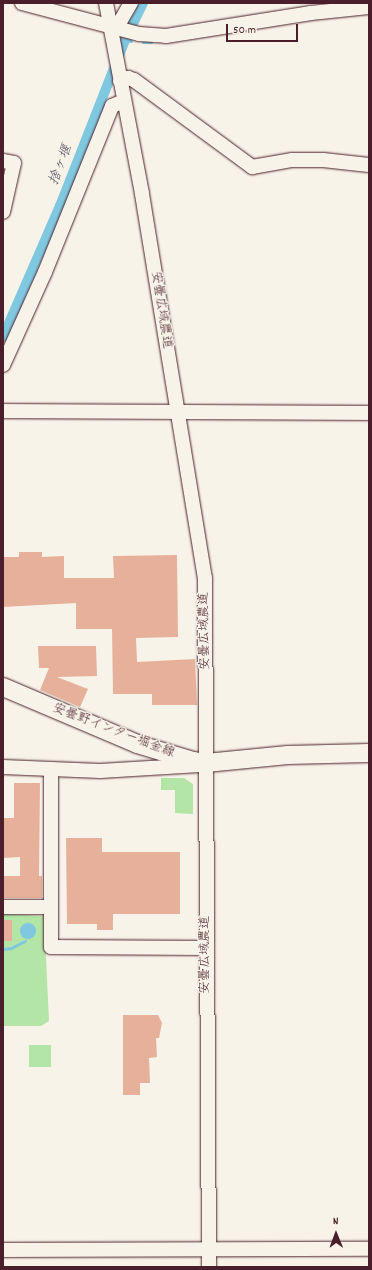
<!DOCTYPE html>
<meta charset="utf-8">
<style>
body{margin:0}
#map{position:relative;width:372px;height:1270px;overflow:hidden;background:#f7f3e8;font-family:Dekko,"Klee One",sans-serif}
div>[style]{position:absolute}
.green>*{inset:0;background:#b3e5a6}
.water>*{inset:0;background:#7fc8e0}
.round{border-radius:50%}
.stream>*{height:3px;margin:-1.5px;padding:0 1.5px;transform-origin:1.5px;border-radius:1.5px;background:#7fc8e0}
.canal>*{height:10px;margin:-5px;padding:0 5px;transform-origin:5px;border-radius:5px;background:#7fc8e0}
.building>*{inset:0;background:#e6b09a}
.roads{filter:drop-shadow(0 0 1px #4a1f2b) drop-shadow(0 0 1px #4a1f2b)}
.minor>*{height:14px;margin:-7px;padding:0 7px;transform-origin:7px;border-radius:7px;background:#f7f3e8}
.major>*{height:18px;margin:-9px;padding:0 9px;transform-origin:9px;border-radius:9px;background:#f7f3e8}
span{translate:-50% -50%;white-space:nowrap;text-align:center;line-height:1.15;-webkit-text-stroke:3px #f7f3e8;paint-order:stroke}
.street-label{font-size:13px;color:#4a1f2b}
.water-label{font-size:14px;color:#5a5261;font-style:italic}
.frame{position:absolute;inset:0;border:4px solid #4a1f2b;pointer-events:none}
.north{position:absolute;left:316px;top:1214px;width:40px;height:40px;-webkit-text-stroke:3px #f7f3e8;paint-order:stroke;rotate:359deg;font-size:11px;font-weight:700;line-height:16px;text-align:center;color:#4a1f2b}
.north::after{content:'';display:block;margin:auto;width:14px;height:18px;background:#4a1f2b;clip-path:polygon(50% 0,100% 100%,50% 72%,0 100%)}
.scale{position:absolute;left:226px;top:24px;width:72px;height:18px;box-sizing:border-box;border:2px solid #4a1f2b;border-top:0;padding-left:5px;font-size:12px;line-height:14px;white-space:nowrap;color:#4a1f2b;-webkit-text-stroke:3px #f7f3e8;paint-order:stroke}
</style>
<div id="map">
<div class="green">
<div style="clip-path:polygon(161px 778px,184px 778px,193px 784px,193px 814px,175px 813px,175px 790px,161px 790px)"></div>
<div style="clip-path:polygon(3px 914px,44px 916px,49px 1021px,41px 1026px,3px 1026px)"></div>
<div style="clip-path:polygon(29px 1045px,51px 1045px,51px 1067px,29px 1067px)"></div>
</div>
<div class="water">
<div class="round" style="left:20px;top:923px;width:16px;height:16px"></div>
</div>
<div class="stream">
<div style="left:125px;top:40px;width:6px;rotate:9deg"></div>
<div style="left:143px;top:42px;width:8px"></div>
<div style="left:3px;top:949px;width:8px;rotate:-7deg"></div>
<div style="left:11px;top:948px;width:16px;rotate:-27deg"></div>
</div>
<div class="canal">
<div style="left:3px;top:337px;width:143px;rotate:-66.5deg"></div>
<div style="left:60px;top:206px;width:178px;rotate:-68.6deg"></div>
<div style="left:125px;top:40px;width:41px;rotate:-64.1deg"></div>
</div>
<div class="building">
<div style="clip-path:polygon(19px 552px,42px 552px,42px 557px,64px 556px,64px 578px,114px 578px,113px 556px,177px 555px,178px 637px,136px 638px,137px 662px,195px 659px,197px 705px,152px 705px,152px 694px,113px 694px,112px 629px,76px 629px,76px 603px,3px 607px,3px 557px,19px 557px)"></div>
<div style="clip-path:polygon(38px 646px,96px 646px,97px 676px,57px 677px,88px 689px,80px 707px,40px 690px,49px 668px,39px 668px)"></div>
<div style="clip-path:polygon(14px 783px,40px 783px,39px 876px,42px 876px,42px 898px,3px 898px,3px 876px,20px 876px,20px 857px,3px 858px,3px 818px,14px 818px)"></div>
<div style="clip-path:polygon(66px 838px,102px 838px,102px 852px,180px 852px,180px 914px,113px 914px,113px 930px,97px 930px,97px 924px,67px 924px)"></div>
<div style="clip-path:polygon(3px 920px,12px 920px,12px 941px,3px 941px)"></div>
<div style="clip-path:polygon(123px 1015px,158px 1015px,162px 1023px,159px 1038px,156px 1038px,157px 1057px,149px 1058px,150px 1083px,140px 1083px,140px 1095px,123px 1095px)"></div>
</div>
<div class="roads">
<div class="minor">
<div style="left:22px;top:3px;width:121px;rotate:14.8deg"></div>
<div style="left:139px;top:34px;width:27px;rotate:4deg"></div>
<div style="left:166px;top:36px;width:147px;rotate:-9deg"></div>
<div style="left:311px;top:13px;width:58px;rotate:-5.9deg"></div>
<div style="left:106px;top:3px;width:194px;rotate:79.3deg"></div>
<div style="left:142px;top:194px;width:389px;rotate:80.7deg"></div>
<div style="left:205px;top:578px;width:689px;rotate:89.67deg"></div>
<div style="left:117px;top:27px;width:28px;rotate:-60deg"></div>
<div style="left:120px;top:81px;width:9px;rotate:-21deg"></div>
<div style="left:128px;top:78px;width:6px;rotate:18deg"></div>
<div style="left:134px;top:80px;width:147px;rotate:36.4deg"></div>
<div style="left:252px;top:167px;width:41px;rotate:-9.9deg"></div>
<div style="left:292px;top:160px;width:31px"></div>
<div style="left:323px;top:160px;width:46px;rotate:6.2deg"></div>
<div style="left:3px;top:161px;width:11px;rotate:10deg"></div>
<div style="left:14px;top:163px;width:50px;rotate:102.7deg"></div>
<div style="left:3px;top:365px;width:102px;rotate:-65.7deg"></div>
<div style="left:45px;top:272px;width:179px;rotate:-68deg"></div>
<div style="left:112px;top:106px;width:13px;rotate:-23deg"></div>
<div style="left:3px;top:411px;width:366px;rotate:0.3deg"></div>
<div style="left:3px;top:767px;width:97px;rotate:2.4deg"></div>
<div style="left:100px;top:771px;width:100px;rotate:-3.4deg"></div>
<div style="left:51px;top:770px;width:177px;rotate:90deg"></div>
<div style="left:51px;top:947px;width:154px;rotate:0.4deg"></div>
<div style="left:3px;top:907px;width:47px"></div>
<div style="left:3px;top:1250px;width:366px;rotate:-0.2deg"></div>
</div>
<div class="major">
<div style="left:3px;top:687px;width:146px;rotate:23deg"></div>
<div style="left:137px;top:744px;width:59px;rotate:16.9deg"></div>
<div style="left:193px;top:761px;width:13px;rotate:9deg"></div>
<div style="left:206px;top:763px;width:82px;rotate:-5.6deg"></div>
<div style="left:288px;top:755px;width:81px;rotate:-1.4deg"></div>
</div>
</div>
<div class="street-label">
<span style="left:160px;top:310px;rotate:81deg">安曇広域農道</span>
<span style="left:206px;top:631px;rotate:-91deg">安曇広域農道</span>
<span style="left:113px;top:732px;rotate:21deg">安曇野インター堀金線</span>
<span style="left:206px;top:955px;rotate:-90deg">安曇広域農道</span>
</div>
<div class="water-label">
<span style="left:61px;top:165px;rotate:-69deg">捨ヶ堰</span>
</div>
<div class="frame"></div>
<div class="north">N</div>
<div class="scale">50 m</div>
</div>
